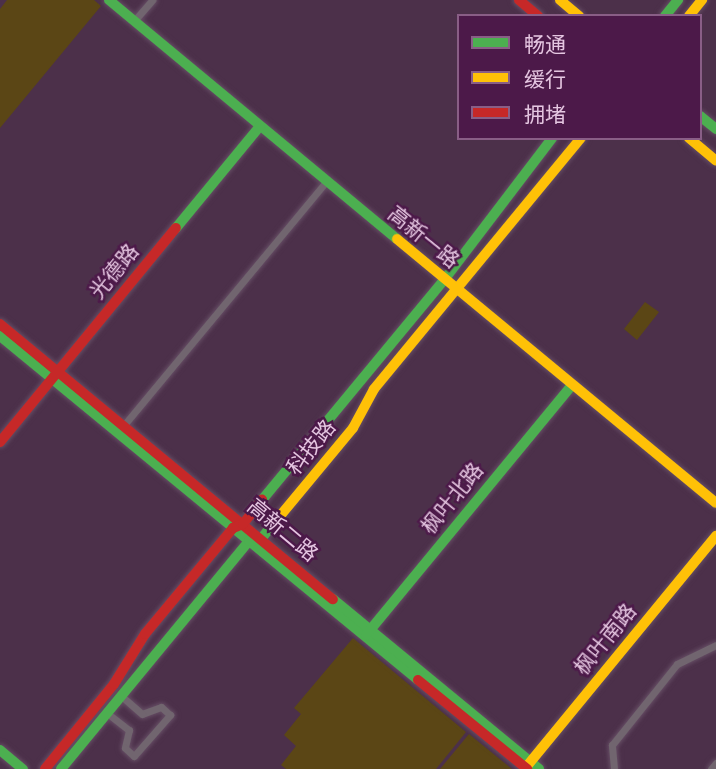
<!DOCTYPE html>
<meta charset="utf-8">
<style>
body{margin:0}
#map{position:relative;width:716px;height:769px;overflow:hidden;background:#4c304a;font-family:"Alegreya Sans","Noto Sans SC",sans-serif}
div>[style]{position:absolute}
.green>*{inset:0;background:#5b4615}
.roads{filter:drop-shadow(0 0 2px #654d64) drop-shadow(0 0 2px #654d64)}
.street>*{height:7px;margin:-3.5px;padding:0 3.5px;transform-origin:3.5px;border-radius:3.5px;background:#71656f}
.fast>*{height:10px;margin:-5px;padding:0 5px;transform-origin:5px;border-radius:5px;background:#4caf50}
.slow>*{height:10px;margin:-5px;padding:0 5px;transform-origin:5px;border-radius:5px;background:#ffc107}
.jam>*{height:10px;margin:-5px;padding:0 5px;transform-origin:5px;border-radius:5px;background:#c62828}
span{translate:-50% -50%;white-space:nowrap;text-align:center;line-height:1.15;-webkit-text-stroke:5px #4c1949;paint-order:stroke}
.street-label{font-size:21px;color:#e5c6e1}
.legend{position:absolute;left:457px;top:14px;width:245px;height:126px;box-sizing:border-box;background:#4c1949;border:2px solid #895e86;margin:0;padding:9px 12px;list-style:none;font-size:21px;color:#e5c6e1}
.legend li{display:flex;align-items:center;gap:14px;height:35px}
.legend b{width:35px;border:2px solid #895e86}
</style>
<div id="map">
<div class="green">
<div style="clip-path:polygon(7px 0,94px 0,101px 6px,0 128px,0 9px)"></div>
<div style="clip-path:polygon(645px 302px,659px 312px,637px 340px,624px 329px)"></div>
<div style="clip-path:polygon(353px 638px,466px 732px,436px 769px,286px 769px,281px 765px,296px 746px,284px 735px,301px 714px,294px 708px)"></div>
<div style="clip-path:polygon(469px 734px,512px 769px,440px 769px)"></div>
</div>
<div class="roads">
<div class="street">
<div style="left:134px;top:21px;width:28px;rotate:-49deg"></div>
<div style="left:124px;top:425px;width:316px;rotate:-50.3deg"></div>
<div style="left:107px;top:713px;width:28px;rotate:38deg"></div>
<div style="left:129px;top:730px;width:18px;rotate:103deg"></div>
<div style="left:125px;top:748px;width:12px;rotate:42deg"></div>
<div style="left:134px;top:756px;width:55px;rotate:-48.7deg"></div>
<div style="left:170px;top:715px;width:12px;rotate:-138deg"></div>
<div style="left:161px;top:707px;width:20px;rotate:160deg"></div>
<div style="left:142px;top:714px;width:28px;rotate:-139deg"></div>
<div style="left:614px;top:769px;width:24px;rotate:-95deg"></div>
<div style="left:612px;top:745px;width:104px;rotate:-51.3deg"></div>
<div style="left:677px;top:664px;width:43px;rotate:-26deg"></div>
<div style="left:711px;top:769px;width:8px;rotate:-50deg"></div>
</div>
<div class="fast">
<div style="left:109px;top:0;width:374px;rotate:39.7deg"></div>
<div style="left:665px;top:16px;width:21px;rotate:-51deg"></div>
<div style="left:700px;top:116px;width:21px;rotate:39deg"></div>
<div style="left:176px;top:228px;width:132px;rotate:-50.5deg"></div>
<div style="left:0;top:336px;width:541px;rotate:39.45deg"></div>
<div style="left:262px;top:500px;width:286px;rotate:-50.4deg"></div>
<div style="left:444px;top:280px;width:178px;rotate:-52.7deg"></div>
<div style="left:333px;top:599px;width:267px;rotate:39.5deg"></div>
<div style="left:366px;top:635px;width:323px;rotate:-50.5deg"></div>
<div style="left:0;top:750px;width:30px;rotate:40deg"></div>
<div style="left:61px;top:769px;width:296px;rotate:-50.5deg"></div>
<div style="left:249px;top:541px;width:12px;rotate:-9deg"></div>
<div style="left:261px;top:539px;width:22px;rotate:-51deg"></div>
</div>
<div class="slow">
<div style="left:560px;top:0;width:25px;rotate:40deg"></div>
<div style="left:689px;top:16px;width:21px;rotate:-51deg"></div>
<div style="left:689px;top:138px;width:35px;rotate:40deg"></div>
<div style="left:397px;top:239px;width:414px;rotate:39.6deg"></div>
<div style="left:275px;top:522px;width:122px;rotate:-50.3deg"></div>
<div style="left:353px;top:428px;width:44px;rotate:-61.7deg"></div>
<div style="left:374px;top:389px;width:325px;rotate:-50.5deg"></div>
<div style="left:527px;top:766px;width:298px;rotate:-50.6deg"></div>
</div>
<div class="jam">
<div style="left:519px;top:0;width:25px;rotate:40deg"></div>
<div style="left:0;top:324px;width:432px;rotate:39.6deg"></div>
<div style="left:0;top:442px;width:277px;rotate:-50.6deg"></div>
<div style="left:418px;top:680px;width:141px;rotate:39.2deg"></div>
<div style="left:45px;top:769px;width:109px;rotate:-50.9deg"></div>
<div style="left:114px;top:684px;width:59px;rotate:-58.2deg"></div>
<div style="left:145px;top:634px;width:138px;rotate:-50.3deg"></div>
<div style="left:233px;top:528px;width:11px;rotate:-22deg"></div>
<div style="left:243px;top:524px;width:31px;rotate:-52deg"></div>
</div>
</div>
<div class="street-label">
<span style="left:423px;top:238px;rotate:39deg">高新一路</span>
<span style="left:115px;top:272px;rotate:-51deg">光德路</span>
<span style="left:312px;top:448px;rotate:-51deg">科技路</span>
<span style="left:453px;top:499px;rotate:-51deg">枫叶北路</span>
<span style="left:282px;top:531px;rotate:40deg">高新二路</span>
<span style="left:606px;top:640px;rotate:-51deg">枫叶南路</span>
</div>
<ul class="legend">
<li><b style="height:9px;background:#4caf50"></b>畅通</li>
<li><b style="height:9px;background:#ffc107"></b>缓行</li>
<li><b style="height:9px;background:#c62828"></b>拥堵</li>
</ul>
</div>
